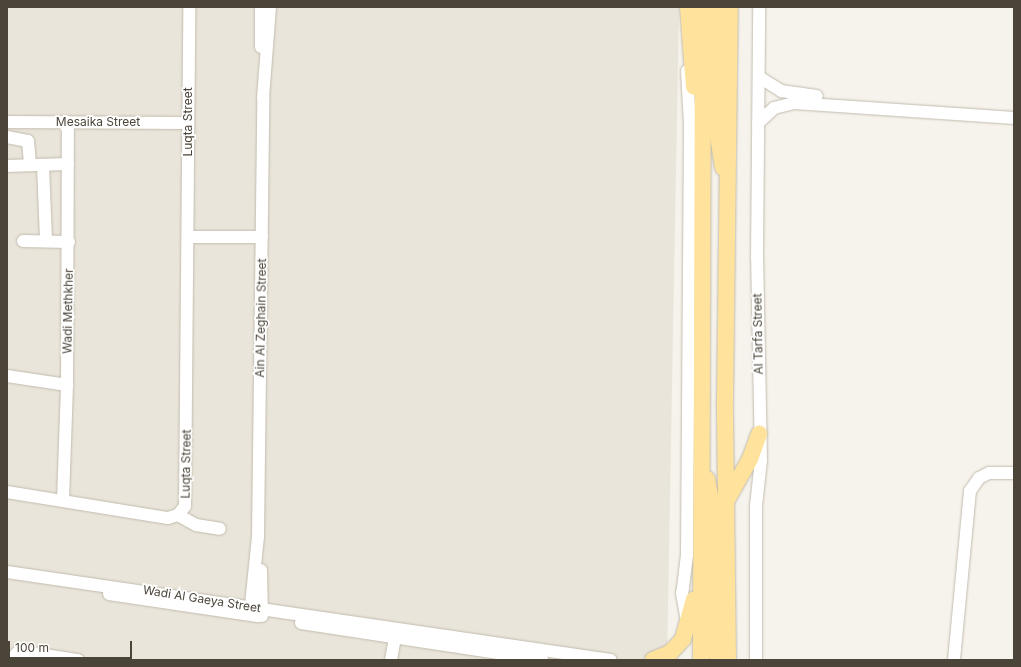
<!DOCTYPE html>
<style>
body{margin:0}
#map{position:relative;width:1021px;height:667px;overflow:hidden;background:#f6f3ec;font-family:Inter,sans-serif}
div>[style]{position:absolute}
.residential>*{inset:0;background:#eae5da}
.roads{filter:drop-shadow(0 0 1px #c2bbae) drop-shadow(0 0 1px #c2bbae)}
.minor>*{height:12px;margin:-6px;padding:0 6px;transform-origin:6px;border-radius:6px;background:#fff}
.major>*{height:16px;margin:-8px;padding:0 8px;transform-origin:8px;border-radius:8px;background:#ffe39c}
span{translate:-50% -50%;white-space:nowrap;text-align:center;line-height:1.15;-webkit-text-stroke:3.5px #fff;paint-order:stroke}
.street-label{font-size:12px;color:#4b4439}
.frame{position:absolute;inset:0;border:8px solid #4b4439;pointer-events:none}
.scale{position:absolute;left:8px;top:641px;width:124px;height:18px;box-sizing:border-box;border:2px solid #4b4439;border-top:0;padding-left:5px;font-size:12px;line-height:14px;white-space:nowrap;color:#4b4439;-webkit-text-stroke:3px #fff;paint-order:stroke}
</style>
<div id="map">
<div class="residential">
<div style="clip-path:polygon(7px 7px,679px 7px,667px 660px,7px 660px)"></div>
</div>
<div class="roads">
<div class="minor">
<div style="left:261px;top:47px;width:40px;rotate:-90deg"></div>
<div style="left:687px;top:71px;width:54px;rotate:86.8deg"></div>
<div style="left:690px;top:125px;width:430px;rotate:90.4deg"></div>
<div style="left:687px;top:555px;width:38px;rotate:97deg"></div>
<div style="left:682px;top:593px;width:28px;rotate:80deg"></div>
<div style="left:759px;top:77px;width:26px;rotate:32deg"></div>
<div style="left:781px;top:91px;width:36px;rotate:8deg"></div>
<div style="left:7px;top:122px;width:181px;rotate:0.3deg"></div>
<div style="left:758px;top:123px;width:22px;rotate:-43deg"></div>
<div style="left:774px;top:108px;width:21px;rotate:-14deg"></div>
<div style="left:794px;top:103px;width:221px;rotate:3.9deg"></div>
<div style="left:7px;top:137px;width:21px;rotate:11deg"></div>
<div style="left:28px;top:141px;width:24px;rotate:85deg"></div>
<div style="left:43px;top:165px;width:76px;rotate:87.7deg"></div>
<div style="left:7px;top:166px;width:61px;rotate:-1.9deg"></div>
<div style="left:188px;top:237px;width:74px"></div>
<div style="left:23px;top:241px;width:46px;rotate:1.2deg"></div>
<div style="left:7px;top:376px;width:61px;rotate:8.5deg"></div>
<div style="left:7px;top:492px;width:163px;rotate:9.2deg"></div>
<div style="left:168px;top:518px;width:10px;rotate:-17deg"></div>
<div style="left:178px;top:515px;width:11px;rotate:-52deg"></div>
<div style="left:185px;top:506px;width:499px;rotate:-89.5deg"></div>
<div style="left:63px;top:500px;width:115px;rotate:-88deg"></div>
<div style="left:67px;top:385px;width:263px;rotate:-89.8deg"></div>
<div style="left:178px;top:515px;width:21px;rotate:29deg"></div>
<div style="left:196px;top:525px;width:24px;rotate:9deg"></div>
<div style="left:261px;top:570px;width:46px;rotate:88.8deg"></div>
<div style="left:7px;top:572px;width:610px;rotate:8.29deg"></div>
<div style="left:109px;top:594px;width:150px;rotate:8.5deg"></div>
<div style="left:250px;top:614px;width:77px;rotate:-84.1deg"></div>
<div style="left:258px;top:537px;width:439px;rotate:-89.3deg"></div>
<div style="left:263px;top:98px;width:91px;rotate:-85.6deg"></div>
<div style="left:301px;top:623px;width:244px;rotate:8.7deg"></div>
<div style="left:11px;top:660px;width:9px;rotate:-49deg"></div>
<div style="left:17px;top:653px;width:8px;rotate:-7deg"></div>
<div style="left:25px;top:652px;width:54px;rotate:8.6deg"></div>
<div style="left:391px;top:660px;width:29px;rotate:-80deg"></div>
<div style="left:756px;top:660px;width:154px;rotate:-90deg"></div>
<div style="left:756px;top:506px;width:46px;rotate:-83.8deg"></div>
<div style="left:761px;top:460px;width:202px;rotate:-91.1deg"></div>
<div style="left:757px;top:258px;width:251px;rotate:-89.5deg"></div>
<div style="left:954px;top:660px;width:170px;rotate:-84.6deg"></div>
<div style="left:970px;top:491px;width:16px;rotate:-55deg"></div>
<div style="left:979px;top:478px;width:11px;rotate:-27deg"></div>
<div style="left:989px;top:473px;width:25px"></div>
</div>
<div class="major">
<div style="left:688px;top:7px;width:80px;rotate:85.7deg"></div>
<div style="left:718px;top:7px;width:129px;rotate:90deg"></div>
<div style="left:718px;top:136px;width:32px;rotate:81deg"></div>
<div style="left:707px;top:479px;width:39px;rotate:80deg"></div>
<div style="left:714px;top:517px;width:130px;rotate:90.4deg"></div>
<div style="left:713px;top:647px;width:9px;rotate:63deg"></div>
<div style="left:717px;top:655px;width:11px;rotate:15deg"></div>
<div style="left:728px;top:498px;width:45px;rotate:-60.6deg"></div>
<div style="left:750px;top:459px;width:27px;rotate:-70deg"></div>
<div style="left:653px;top:660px;width:18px;rotate:-22deg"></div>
<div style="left:670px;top:653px;width:19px;rotate:-47deg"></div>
<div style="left:683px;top:639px;width:41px;rotate:-74.6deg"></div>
<div style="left:701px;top:660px;width:653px;rotate:-89.82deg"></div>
<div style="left:728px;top:660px;width:260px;rotate:-90.7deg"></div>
<div style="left:725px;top:400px;width:393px;rotate:-89.3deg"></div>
</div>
</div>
<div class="street-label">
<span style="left:98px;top:122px">Mesaika Street</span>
<span style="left:188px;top:122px;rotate:-90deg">Luqta Street</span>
<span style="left:68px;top:311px;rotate:-89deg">Wadi Methkher</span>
<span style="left:261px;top:318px;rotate:-89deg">Ain Al Zeghain Street</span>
<span style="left:758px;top:334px;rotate:-91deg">Al Tarfa Street</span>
<span style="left:186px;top:464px;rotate:-89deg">Luqta Street</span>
<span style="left:202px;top:599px;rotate:9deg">Wadi Al Gaeya Street</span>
</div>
<div class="frame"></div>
<div class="scale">100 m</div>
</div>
